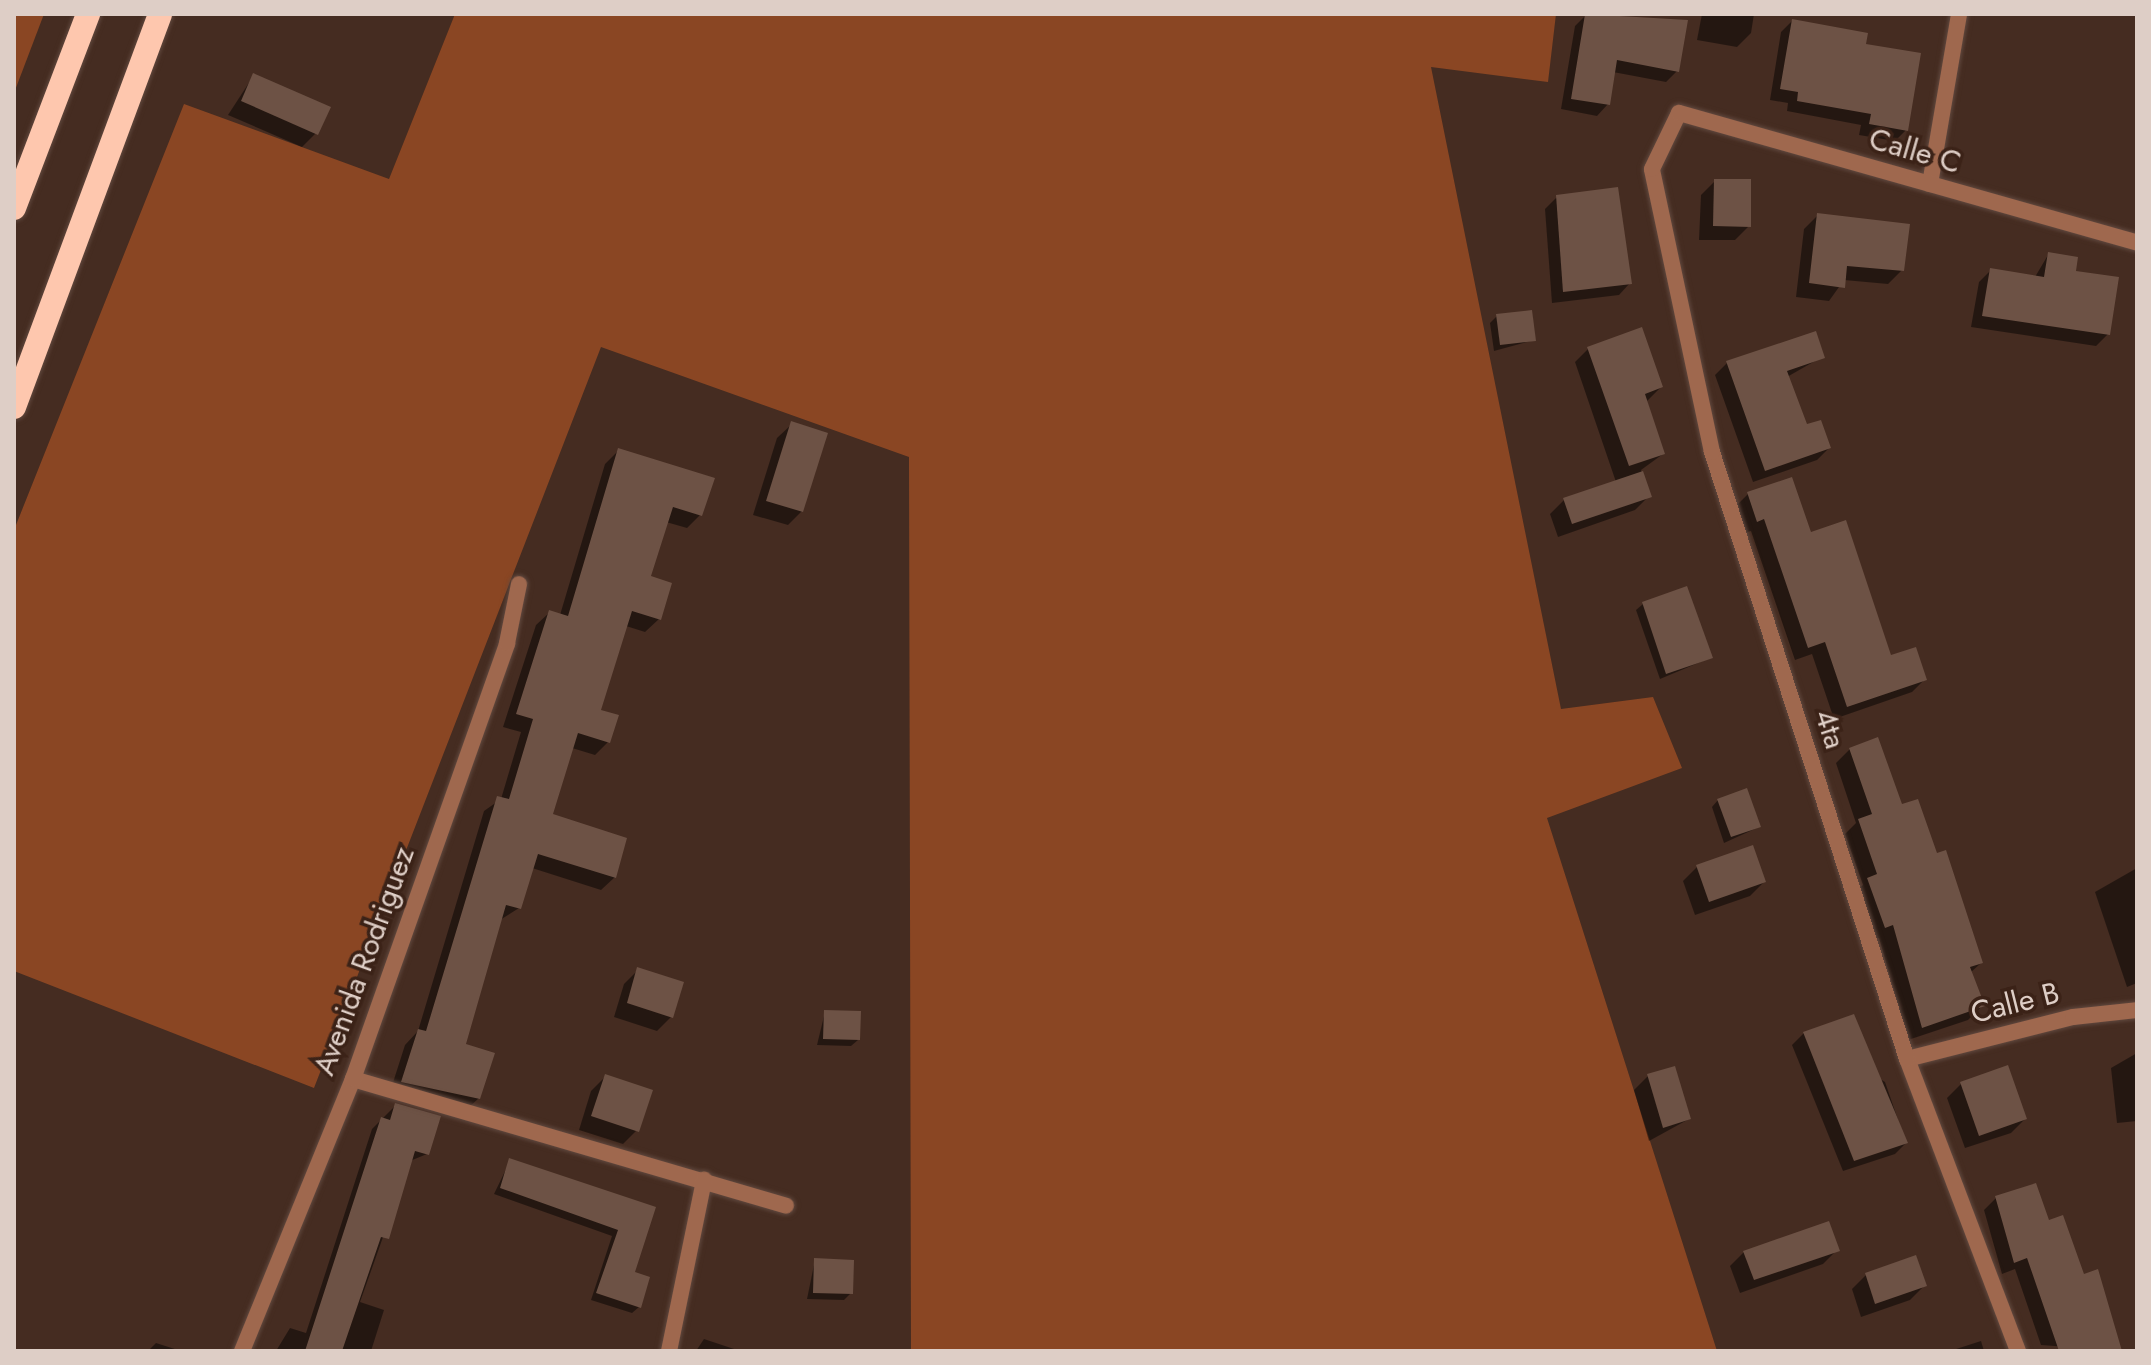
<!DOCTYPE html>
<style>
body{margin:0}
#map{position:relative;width:2151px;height:1365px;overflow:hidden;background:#452c21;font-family:Jost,sans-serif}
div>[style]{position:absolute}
.green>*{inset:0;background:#8a4623}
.shadow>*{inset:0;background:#0007}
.building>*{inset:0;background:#6d5245}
.roads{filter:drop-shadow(0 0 2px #61493f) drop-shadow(0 0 2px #61493f)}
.street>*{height:16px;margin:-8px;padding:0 8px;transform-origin:8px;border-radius:8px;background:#9f684e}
.highway>*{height:24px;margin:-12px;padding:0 12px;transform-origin:12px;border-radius:12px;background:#fec7ae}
span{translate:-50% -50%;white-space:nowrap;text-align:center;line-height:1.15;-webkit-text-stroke:7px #3b2217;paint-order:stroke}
.street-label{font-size:30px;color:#decec6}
.frame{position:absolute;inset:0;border:16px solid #decec6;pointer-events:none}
</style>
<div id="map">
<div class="green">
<div style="clip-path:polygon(14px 14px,44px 14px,14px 93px)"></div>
<div style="clip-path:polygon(455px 14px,1556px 14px,1548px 82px,1431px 67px,1561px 709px,1653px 697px,1682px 768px,1547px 818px,1717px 1351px,911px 1351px,909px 457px,601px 347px,314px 1088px,14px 971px,14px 530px,184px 104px,389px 179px)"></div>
</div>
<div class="shadow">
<div style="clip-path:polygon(1702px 14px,1754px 14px,1751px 33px,1737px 47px,1697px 40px)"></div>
<div style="clip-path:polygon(1586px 15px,1677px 71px,1666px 82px,1613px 72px,1608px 104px,1597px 116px,1561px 109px,1575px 26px)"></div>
<div style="clip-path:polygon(1792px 21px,1864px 45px,1906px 130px,1895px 141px,1859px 135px,1861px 125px,1787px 111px,1788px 103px,1770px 100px,1781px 32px)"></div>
<div style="clip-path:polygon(254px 75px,316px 133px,302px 147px,228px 115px)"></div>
<div style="clip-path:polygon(1715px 181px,1749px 226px,1735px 240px,1699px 240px,1701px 195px)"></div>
<div style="clip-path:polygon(1557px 197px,1630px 283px,1619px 295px,1552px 303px,1545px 209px)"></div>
<div style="clip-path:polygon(1818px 215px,1902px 270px,1888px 284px,1844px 280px,1829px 301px,1796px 297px,1804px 229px)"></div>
<div style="clip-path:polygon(2048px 255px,2073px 272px,2108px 334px,2096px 346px,1971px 327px,1979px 282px,1991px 270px,2035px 277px)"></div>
<div style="clip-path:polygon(1497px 316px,1534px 340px,1494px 351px,1490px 323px)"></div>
<div style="clip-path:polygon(1589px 348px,1661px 387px,1647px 401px,1663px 454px,1641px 470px,1649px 496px,1635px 510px,1558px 537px,1550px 514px,1564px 500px,1616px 482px,1575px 362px)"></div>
<div style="clip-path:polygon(1822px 357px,1787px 377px,1806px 427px,1829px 448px,1817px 460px,1753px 482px,1715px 375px,1727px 363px)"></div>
<div style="clip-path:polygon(792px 424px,802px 511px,788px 525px,753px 515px,777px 438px)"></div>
<div style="clip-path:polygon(619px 450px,700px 515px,687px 528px,666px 522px,648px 578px,659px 619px,645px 632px,626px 626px,599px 711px,608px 742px,595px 755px,572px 748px,551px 815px,615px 877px,601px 890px,532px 868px,519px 908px,500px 920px,464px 1045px,479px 1098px,465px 1111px,389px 1095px,405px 1045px,418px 1031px,484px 811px,501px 799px,521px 732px,503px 727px,536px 625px,550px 612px,560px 615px,605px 464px)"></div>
<div style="clip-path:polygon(1748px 494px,1810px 535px,1890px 658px,1925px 679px,1912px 692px,1834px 719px,1812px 654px,1795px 660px,1751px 531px,1744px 533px,1735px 507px)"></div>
<div style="clip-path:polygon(1643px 604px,1710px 658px,1660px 679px,1636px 610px)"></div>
<div style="clip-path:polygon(1850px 749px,1936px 856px,1981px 963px,1970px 973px,1982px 1006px,1968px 1020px,1908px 1040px,1879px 938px,1871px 941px,1854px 893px,1863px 885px,1845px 834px,1856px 823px,1836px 763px)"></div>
<div style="clip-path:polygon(1718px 800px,1759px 827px,1724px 843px,1712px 807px)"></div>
<div style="clip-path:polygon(1697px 867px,1764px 882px,1750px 896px,1695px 915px,1683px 881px)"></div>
<div style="clip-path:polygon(2137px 868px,2137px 983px,2127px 987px,2095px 892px)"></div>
<div style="clip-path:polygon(638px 970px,671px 1017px,657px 1031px,614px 1017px,624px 984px)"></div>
<div style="clip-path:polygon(825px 1012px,858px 1040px,851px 1046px,817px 1045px)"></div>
<div style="clip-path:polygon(1804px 1033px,1885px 1082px,1906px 1143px,1895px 1154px,1843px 1171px,1792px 1045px)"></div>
<div style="clip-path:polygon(2137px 1053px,2137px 1121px,2117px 1123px,2111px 1068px)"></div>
<div style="clip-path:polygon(1648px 1076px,1689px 1119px,1649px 1141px,1634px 1090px)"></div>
<div style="clip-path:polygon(605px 1077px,637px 1130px,623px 1144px,579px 1130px,591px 1091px)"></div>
<div style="clip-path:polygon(1961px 1084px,2025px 1119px,2011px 1133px,1965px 1148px,1947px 1098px)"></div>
<div style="clip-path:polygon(396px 1105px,427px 1154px,410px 1161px,360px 1302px,384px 1310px,371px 1351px,276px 1351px,290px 1328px,306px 1333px,372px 1129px)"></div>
<div style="clip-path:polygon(510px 1161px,653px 1208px,632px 1273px,639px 1307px,632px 1313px,591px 1300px,612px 1236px,494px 1194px)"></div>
<div style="clip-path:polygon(1996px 1198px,2048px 1222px,2122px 1351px,2041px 1345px,2015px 1269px,2002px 1274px,1984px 1210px)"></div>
<div style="clip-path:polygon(1837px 1250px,1823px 1264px,1740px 1293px,1730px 1266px,1744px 1252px)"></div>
<div style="clip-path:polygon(815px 1260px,851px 1293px,844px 1300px,807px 1299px)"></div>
<div style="clip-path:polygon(1866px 1275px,1924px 1286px,1910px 1300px,1861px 1317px,1852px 1289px)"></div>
<div style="clip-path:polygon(704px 1339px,740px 1351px,696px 1351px)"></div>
<div style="clip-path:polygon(1981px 1341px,1984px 1351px,1950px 1351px)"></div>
<div style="clip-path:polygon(156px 1343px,181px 1351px,148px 1351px)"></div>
</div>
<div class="building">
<div style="clip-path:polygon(1585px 14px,1688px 20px,1679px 72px,1617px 60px,1610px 105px,1571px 99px)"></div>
<div style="clip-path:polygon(1792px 19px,1868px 33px,1866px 44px,1921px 53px,1908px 131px,1869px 124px,1871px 114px,1797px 101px,1798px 92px,1780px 89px)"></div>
<div style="clip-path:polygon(253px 73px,331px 107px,318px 135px,241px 101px)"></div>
<div style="clip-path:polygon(1714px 179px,1751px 179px,1751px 227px,1713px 226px)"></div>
<div style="clip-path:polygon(1618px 187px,1632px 284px,1563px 292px,1556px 195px)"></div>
<div style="clip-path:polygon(1817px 213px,1910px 224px,1904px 271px,1847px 266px,1845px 288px,1809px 283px)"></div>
<div style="clip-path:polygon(2048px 252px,2078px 257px,2076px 271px,2119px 277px,2110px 335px,1982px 316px,1990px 268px,2044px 277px)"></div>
<div style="clip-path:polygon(1532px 310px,1536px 341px,1500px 345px,1496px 314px)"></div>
<div style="clip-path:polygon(1642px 327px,1663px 387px,1645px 394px,1665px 454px,1629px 466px,1587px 347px)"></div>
<div style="clip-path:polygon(1816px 331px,1825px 358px,1787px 371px,1807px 424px,1821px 420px,1831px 448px,1765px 471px,1726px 361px)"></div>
<div style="clip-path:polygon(791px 421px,828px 433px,803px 512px,766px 501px)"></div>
<div style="clip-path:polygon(618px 448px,715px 478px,702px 516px,673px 507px,651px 576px,672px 583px,661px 620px,632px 611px,601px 710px,619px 715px,610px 743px,578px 733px,553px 814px,627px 838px,616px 878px,538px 854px,521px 909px,506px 905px,466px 1044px,495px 1053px,480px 1099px,401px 1082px,418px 1029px,426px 1031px,497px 796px,509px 799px,533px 719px,516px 714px,549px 610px,568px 616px)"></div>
<div style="clip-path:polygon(1643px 471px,1652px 497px,1572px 524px,1563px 498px)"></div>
<div style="clip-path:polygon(1792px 477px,1811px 532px,1846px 520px,1891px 655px,1916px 647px,1927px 680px,1847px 707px,1825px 642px,1808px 648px,1764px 519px,1757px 522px,1747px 492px)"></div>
<div style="clip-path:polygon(1687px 586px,1713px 658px,1666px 674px,1642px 602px)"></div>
<div style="clip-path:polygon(1878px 737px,1902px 804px,1918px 799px,1937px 853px,1946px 850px,1983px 963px,1970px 967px,1985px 1006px,1922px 1028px,1893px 925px,1885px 928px,1867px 878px,1877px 874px,1858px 819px,1872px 814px,1849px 748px)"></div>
<div style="clip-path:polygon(1747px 788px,1761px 827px,1731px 837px,1717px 799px)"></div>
<div style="clip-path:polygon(1753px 845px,1766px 882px,1709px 902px,1696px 865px)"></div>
<div style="clip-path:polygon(637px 967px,684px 982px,673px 1018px,627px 1003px)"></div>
<div style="clip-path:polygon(824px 1010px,861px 1011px,860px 1040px,823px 1039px)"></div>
<div style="clip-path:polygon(1854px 1014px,1908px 1143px,1854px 1161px,1803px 1032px)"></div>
<div style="clip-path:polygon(2008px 1065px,2027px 1119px,1979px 1136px,1960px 1082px)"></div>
<div style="clip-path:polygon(1675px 1066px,1691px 1119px,1663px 1128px,1647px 1074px)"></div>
<div style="clip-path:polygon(605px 1074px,653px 1090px,639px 1132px,591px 1116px)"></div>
<div style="clip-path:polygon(395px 1103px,441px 1116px,429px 1155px,415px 1151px,389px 1239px,381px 1237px,342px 1351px,305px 1351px,381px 1117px,390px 1120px)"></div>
<div style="clip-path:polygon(509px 1158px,656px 1207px,635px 1272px,650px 1277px,641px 1308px,596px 1293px,618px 1230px,500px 1188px)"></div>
<div style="clip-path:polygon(2036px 1183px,2049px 1220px,2063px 1215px,2084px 1274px,2098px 1269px,2122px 1351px,2059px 1351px,2027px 1258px,2014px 1263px,1995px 1196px)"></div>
<div style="clip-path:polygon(1829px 1221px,1840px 1251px,1754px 1280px,1743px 1251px)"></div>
<div style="clip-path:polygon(1916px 1255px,1927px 1286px,1875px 1304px,1865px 1273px)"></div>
<div style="clip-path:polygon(814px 1258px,854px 1260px,853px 1294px,813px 1293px)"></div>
</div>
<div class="roads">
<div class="street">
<div style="left:1930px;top:184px;width:172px;rotate:-80.3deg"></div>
<div style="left:1907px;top:1059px;width:171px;rotate:-14.2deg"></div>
<div style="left:2073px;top:1017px;width:64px;rotate:-6.2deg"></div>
<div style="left:353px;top:1079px;width:451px;rotate:16.3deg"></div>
<div style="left:242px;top:1351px;width:294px;rotate:-67.8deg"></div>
<div style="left:353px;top:1079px;width:462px;rotate:-70.5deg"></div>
<div style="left:507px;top:643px;width:60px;rotate:-78.5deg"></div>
<div style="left:669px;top:1351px;width:175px;rotate:-78.4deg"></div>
<div style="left:2018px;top:1351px;width:312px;rotate:-110.8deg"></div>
<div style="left:1907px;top:1059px;width:638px;rotate:-107.81deg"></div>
<div style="left:1712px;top:452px;width:289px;rotate:-102deg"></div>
<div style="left:1652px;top:169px;width:62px;rotate:-64.3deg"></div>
<div style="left:1679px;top:113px;width:476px;rotate:15.8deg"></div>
</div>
<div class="highway">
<div style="left:14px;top:208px;width:208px;rotate:-69.1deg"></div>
<div style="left:14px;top:407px;width:419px;rotate:-69.6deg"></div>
</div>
</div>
<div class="street-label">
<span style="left:1915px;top:151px;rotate:16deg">Calle C</span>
<span style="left:1830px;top:729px;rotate:72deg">4ta</span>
<span style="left:364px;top:961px;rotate:-70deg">Avenida Rodriguez</span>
<span style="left:2015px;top:1003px;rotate:-14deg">Calle B</span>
</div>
<div class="frame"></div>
</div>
